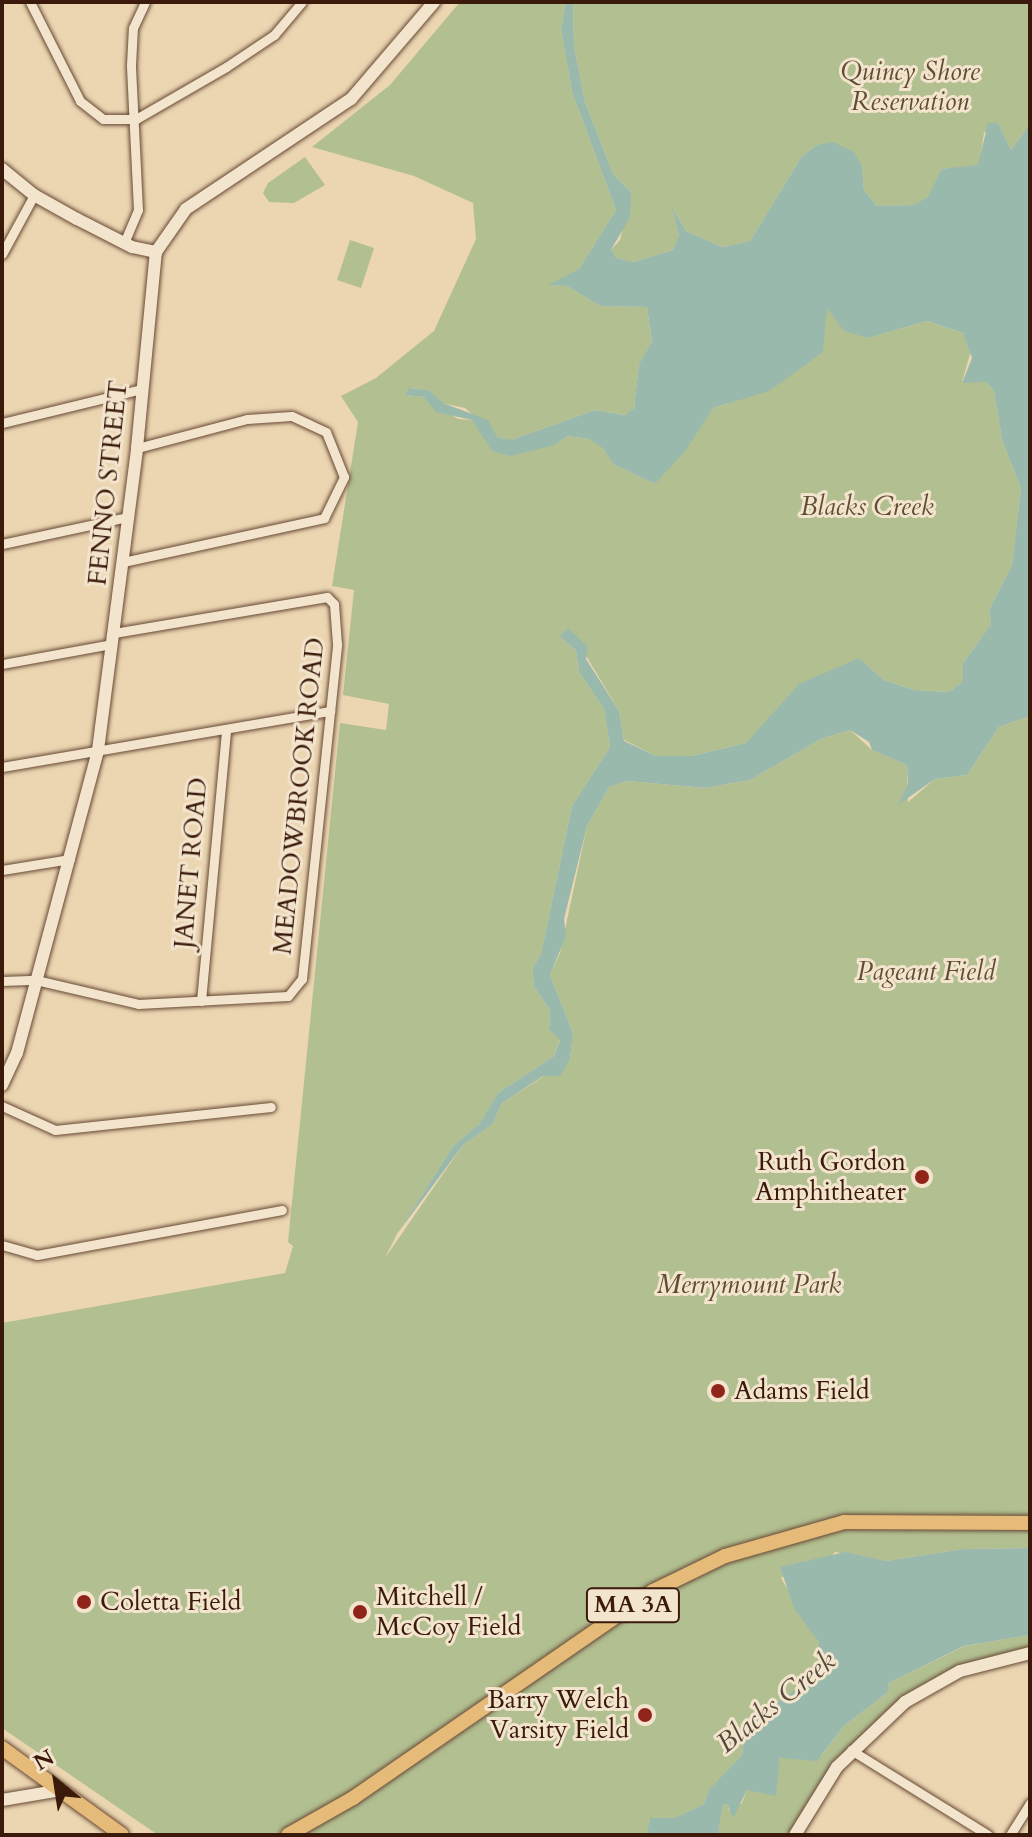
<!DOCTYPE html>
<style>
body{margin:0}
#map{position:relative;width:1032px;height:1837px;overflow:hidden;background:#ecd6b2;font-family:Cardo,serif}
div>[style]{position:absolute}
.green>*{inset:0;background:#b2bf91}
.water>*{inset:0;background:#99b9ad}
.roads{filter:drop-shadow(0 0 2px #674935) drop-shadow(0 0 2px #674935)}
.street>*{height:9px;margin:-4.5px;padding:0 4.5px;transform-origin:4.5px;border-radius:4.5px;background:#f3e4cd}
.secondary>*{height:12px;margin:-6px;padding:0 6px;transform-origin:6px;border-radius:6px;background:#f3e4cd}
.primary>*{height:14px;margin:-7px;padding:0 7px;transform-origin:7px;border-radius:7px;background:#e6bb79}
.dots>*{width:22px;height:22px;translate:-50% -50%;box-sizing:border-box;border:4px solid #f3e4cd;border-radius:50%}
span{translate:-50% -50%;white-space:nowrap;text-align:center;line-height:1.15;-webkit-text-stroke:6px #f3e4cd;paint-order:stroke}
.shield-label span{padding:2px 6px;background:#f3e4cd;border:2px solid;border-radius:6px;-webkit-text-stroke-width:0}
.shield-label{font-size:24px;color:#3b1a0b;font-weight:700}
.park-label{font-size:26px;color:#5f4c33;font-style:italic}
.street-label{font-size:26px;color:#3b1a0b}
.poi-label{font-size:26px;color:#3b1a0b}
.right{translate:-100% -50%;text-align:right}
.left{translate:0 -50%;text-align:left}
.water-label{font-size:28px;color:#574a3c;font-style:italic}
.frame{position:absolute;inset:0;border:4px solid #3b1a0b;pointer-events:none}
.north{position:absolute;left:16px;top:1741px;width:80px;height:80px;-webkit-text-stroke:6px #f3e4cd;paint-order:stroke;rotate:330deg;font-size:22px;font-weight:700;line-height:32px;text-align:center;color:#3b1a0b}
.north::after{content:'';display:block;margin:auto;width:28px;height:36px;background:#3b1a0b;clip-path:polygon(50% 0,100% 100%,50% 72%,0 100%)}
</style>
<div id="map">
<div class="green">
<div style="clip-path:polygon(460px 2px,566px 2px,561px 29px,572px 92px,616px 210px,579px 269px,550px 285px,567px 286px,600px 306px,647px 307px,652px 343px,639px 364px,634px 408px,627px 415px,595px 410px,511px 440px,497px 437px,465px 408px,442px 403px,429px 390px,410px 388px,405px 395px,424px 397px,458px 419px,472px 420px,486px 437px,555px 445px,567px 436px,589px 439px,603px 447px,613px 464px,655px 484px,713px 408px,727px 404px,822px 324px,827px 308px,868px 338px,927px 321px,963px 333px,972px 347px,962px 382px,986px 382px,994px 391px,1002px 440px,1021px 488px,1012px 565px,989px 610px,991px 624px,963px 663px,963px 681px,949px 692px,914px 690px,884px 680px,859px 658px,772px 718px,746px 743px,692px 756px,656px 756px,624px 740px,619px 711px,585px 654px,560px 636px,576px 651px,579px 672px,604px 709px,610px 747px,572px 806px,541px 954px,532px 969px,534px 987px,550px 1010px,549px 1028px,560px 1039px,554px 1056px,498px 1093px,479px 1124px,454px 1145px,397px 1234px,385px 1258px,463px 1145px,493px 1124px,501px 1104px,570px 1059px,573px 1033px,550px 975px,560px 953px,587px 826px,609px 787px,627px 781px,705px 788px,750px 780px,821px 739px,850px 730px,872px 750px,907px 765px,908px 802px,935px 779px,967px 775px,999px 727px,1030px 716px,1030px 1548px,963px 1549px,886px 1561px,835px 1552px,829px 1559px,805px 1561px,781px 1578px,818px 1641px,822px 1671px,745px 1732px,742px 1755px,710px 1790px,704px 1804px,674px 1818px,650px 1818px,646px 1835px,158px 1835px,2px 1728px,2px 1323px,285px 1273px,293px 1246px,288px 1242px,340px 723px,386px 730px,389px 704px,343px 695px,354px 590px,332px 586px,358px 422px,341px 396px,376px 378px,434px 331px,476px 239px,473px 203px,414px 176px,312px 147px,390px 85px)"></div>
<div style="clip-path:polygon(573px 2px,1030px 2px,1030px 124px,1011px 150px,998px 123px,984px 133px,979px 166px,941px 169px,928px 198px,914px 205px,877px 206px,864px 190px,862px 166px,817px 145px,802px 156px,750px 241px,722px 247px,686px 231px,674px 210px,679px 237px,673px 250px,634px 262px,615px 258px,611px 250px,620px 240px,631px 192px,613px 174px,585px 102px,574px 46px)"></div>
<div style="clip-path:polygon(305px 157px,325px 185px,294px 203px,269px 202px,263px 193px,268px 183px)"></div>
<div style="clip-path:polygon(350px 240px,374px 248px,361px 288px,337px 280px)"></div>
<div style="clip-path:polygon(1030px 1635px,1030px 1656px,975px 1669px,915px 1701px,869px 1740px,837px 1777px,802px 1835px,718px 1835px,723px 1805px,727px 1803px,729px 1811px,742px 1803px,747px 1790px,775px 1787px,780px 1759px,786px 1755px,803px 1760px,821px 1756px,844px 1726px,886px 1694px,889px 1683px,965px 1646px)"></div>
</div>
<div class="water">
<div style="clip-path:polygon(566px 2px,573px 2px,574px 46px,585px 102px,613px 174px,631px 192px,630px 217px,611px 250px,616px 258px,634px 262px,673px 250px,679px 236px,672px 207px,686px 231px,722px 247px,750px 241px,802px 156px,817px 145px,833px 142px,854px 152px,862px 166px,864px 190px,877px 206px,914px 205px,928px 197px,941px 169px,978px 165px,988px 123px,998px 123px,1011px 150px,1030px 124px,1030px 716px,999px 727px,967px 775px,935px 779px,898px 805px,908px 784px,907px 765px,872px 750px,869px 742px,850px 730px,821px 739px,750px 780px,705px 788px,627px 781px,609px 787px,587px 826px,564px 919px,566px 936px,550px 975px,573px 1033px,570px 1059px,560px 1076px,543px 1076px,501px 1104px,493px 1124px,463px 1145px,397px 1234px,454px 1145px,479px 1124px,498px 1093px,554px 1056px,560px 1040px,549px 1029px,550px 1010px,534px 987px,532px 969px,541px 954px,572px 806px,610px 747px,604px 709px,579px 672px,576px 651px,560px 636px,568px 628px,588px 647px,586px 659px,619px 711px,624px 741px,656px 756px,692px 756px,746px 743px,799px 684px,859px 658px,884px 680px,914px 690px,949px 692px,963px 681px,963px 663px,991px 624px,989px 610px,1012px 565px,1021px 488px,1002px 440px,994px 391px,986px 382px,962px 383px,972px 358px,963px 333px,927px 321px,868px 338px,844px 331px,827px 308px,823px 352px,769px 391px,713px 408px,686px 450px,655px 484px,613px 464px,603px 448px,589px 439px,567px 436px,555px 445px,510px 456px,492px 451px,472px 420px,436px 412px,424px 397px,405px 395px,409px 388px,429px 390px,443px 403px,488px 420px,497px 437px,511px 440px,595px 410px,626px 415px,634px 408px,639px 364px,652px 342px,647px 307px,600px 306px,567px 286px,548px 285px,579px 269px,616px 210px,572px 92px,561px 29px)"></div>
<div style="clip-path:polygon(1030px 1548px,1030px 1635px,964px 1646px,889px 1683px,887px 1693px,844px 1726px,817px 1761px,780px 1758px,776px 1796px,747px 1790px,733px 1818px,727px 1804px,723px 1805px,718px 1835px,646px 1835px,650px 1818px,674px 1818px,704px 1804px,709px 1790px,742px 1755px,745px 1732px,757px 1717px,822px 1671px,818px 1641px,794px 1608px,780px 1567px,845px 1552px,886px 1561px,963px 1549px)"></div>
</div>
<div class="roads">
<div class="street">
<div style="left:30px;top:2px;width:111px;rotate:63.2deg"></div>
<div style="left:80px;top:101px;width:29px;rotate:38deg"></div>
<div style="left:103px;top:119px;width:33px"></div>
<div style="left:136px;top:119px;width:104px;rotate:-30deg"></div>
<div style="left:226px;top:67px;width:58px;rotate:-33.7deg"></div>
<div style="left:274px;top:35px;width:43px;rotate:-49.7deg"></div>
<div style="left:124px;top:243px;width:36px;rotate:-67deg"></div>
<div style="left:138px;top:210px;width:145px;rotate:-92.8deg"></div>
<div style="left:131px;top:65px;width:37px;rotate:-87deg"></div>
<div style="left:133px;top:28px;width:29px;rotate:-65deg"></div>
<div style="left:2px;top:254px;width:67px;rotate:-61.5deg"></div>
<div style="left:2px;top:423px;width:143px;rotate:-13.7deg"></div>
<div style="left:2px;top:544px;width:129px;rotate:-12.1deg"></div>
<div style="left:123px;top:562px;width:206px;rotate:-12.3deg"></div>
<div style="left:324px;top:518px;width:46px;rotate:-64deg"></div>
<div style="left:344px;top:477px;width:48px;rotate:-111.8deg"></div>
<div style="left:326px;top:432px;width:38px;rotate:-155deg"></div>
<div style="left:291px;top:416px;width:44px;rotate:176.1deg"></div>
<div style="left:247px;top:419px;width:114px;rotate:165.2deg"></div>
<div style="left:2px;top:664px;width:112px;rotate:-10.3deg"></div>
<div style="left:2px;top:767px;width:333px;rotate:-9.7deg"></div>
<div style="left:2px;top:870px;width:69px;rotate:-9.2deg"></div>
<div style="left:2px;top:981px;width:34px;rotate:-2deg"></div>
<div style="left:36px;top:980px;width:105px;rotate:13.2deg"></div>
<div style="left:138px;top:1004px;width:150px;rotate:-3.1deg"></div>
<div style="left:288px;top:996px;width:22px;rotate:-51deg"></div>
<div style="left:302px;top:979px;width:337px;rotate:-84deg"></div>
<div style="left:337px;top:644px;width:40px;rotate:-94.3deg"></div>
<div style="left:334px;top:604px;width:10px;rotate:-135deg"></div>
<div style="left:327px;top:597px;width:216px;rotate:170.4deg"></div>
<div style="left:201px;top:1001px;width:273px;rotate:-84.7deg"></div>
<div style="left:2px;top:1106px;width:58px;rotate:24.4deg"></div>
<div style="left:55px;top:1130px;width:217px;rotate:-6.1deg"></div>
<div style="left:2px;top:1245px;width:36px;rotate:16deg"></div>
<div style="left:37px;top:1255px;width:249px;rotate:-10.4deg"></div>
<div style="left:851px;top:1750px;width:161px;rotate:31.8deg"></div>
<div style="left:1010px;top:1835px;width:38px;rotate:-58deg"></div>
</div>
<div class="secondary">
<div style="left:2px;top:169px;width:41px;rotate:39.1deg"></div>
<div style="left:34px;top:195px;width:49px;rotate:29.2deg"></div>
<div style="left:77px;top:219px;width:62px;rotate:27deg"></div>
<div style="left:132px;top:247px;width:25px;rotate:12deg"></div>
<div style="left:2px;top:1085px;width:35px;rotate:-65deg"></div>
<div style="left:17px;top:1053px;width:314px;rotate:-75deg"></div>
<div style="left:98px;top:750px;width:305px;rotate:-82.6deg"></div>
<div style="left:137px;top:448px;width:197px;rotate:-84.5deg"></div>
<div style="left:156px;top:252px;width:52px;rotate:-55.1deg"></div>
<div style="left:186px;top:209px;width:198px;rotate:-33.7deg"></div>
<div style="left:351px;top:99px;width:128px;rotate:-49.4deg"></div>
<div style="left:2px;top:1800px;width:61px;rotate:-9.5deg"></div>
<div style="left:795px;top:1835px;width:80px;rotate:-58.3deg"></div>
<div style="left:837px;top:1767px;width:94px;rotate:-43.7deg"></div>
<div style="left:905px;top:1702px;width:63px;rotate:-29.4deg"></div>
<div style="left:960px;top:1671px;width:72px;rotate:-14.4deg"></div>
</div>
<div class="primary">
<div style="left:2px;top:1748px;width:148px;rotate:35.9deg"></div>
<div style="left:288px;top:1835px;width:75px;rotate:-29.6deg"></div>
<div style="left:353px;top:1798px;width:364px;rotate:-34.6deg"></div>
<div style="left:653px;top:1591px;width:80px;rotate:-25.9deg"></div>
<div style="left:725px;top:1556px;width:124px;rotate:-15.9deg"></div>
<div style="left:844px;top:1522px;width:186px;rotate:0.3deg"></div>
</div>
</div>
<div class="dots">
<div style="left:922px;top:1177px;background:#8f2418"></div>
<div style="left:718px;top:1391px;background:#8f2418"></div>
<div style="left:84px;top:1602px;background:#8f2418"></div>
<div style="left:360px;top:1612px;background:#8f2418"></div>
<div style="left:645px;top:1715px;background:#8f2418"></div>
</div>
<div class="shield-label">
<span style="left:633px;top:1605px">MA 3A</span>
</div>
<div class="park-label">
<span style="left:910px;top:87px">Quincy Shore<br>Reservation</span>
<span style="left:867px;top:507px">Blacks Creek</span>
<span style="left:926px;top:972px">Pageant Field</span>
<span style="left:749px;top:1285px">Merrymount Park</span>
</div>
<div class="street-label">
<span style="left:108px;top:483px;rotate:-84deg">FENNO STREET</span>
<span style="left:299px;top:796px;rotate:-84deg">MEADOWBROOK ROAD</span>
<span style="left:191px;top:863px;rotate:-85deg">JANET ROAD</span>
</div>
<div class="poi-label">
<span class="right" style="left:906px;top:1177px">Ruth Gordon<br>Amphitheater</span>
<span class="left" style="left:734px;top:1391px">Adams Field</span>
<span class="left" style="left:376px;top:1612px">Mitchell /<br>McCoy Field</span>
<span class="left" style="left:100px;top:1602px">Coletta Field</span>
<span class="right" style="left:629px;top:1715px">Barry Welch<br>Varsity Field</span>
</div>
<div class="water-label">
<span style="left:776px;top:1702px;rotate:-39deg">Blacks Creek</span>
</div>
<div class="frame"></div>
<div class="north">N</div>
</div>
